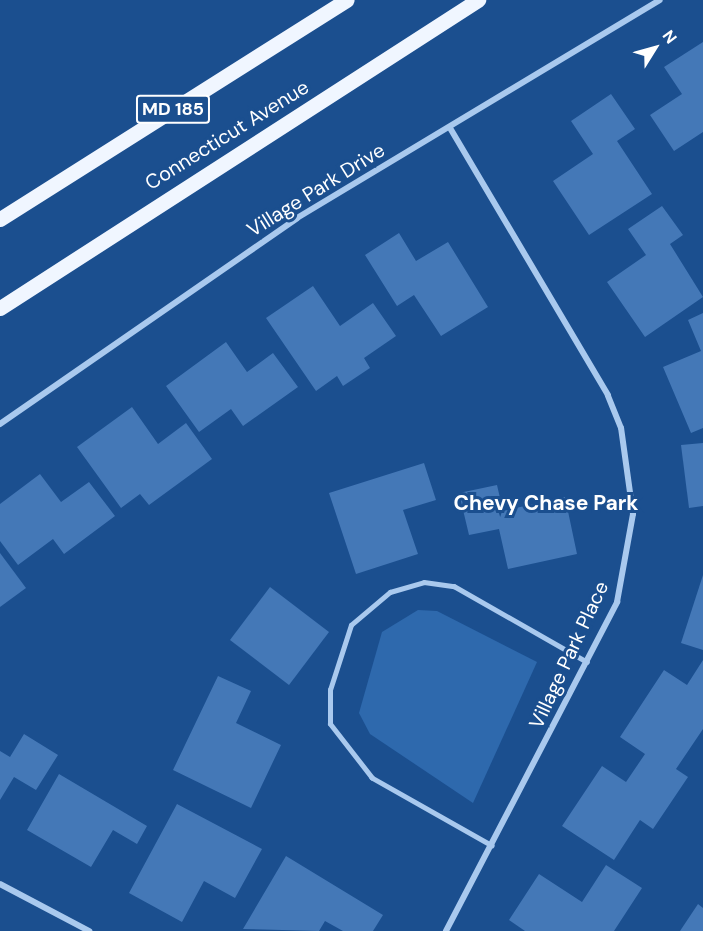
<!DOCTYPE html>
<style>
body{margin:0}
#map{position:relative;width:703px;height:931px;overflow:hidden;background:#1b4f8f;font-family:"DM Sans",sans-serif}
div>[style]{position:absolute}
.green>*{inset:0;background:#2e69ad}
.building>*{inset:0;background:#4478b7}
.lane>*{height:4.5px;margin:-2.25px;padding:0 2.25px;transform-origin:2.25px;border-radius:2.25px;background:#a9c9ee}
.street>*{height:6px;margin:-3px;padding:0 3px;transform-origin:3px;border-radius:3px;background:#a9c9ee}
.primary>*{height:15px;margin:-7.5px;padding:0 7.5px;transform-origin:7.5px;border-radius:7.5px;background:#f0f6ff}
span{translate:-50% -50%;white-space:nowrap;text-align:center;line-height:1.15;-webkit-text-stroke:6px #1b4f8f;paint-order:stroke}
.shield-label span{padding:2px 4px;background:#1b4f8f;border:2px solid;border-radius:4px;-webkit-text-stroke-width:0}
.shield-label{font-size:18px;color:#fff;font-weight:700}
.street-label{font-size:20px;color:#fff}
.neighbourhood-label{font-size:21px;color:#fff;font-weight:700}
.north{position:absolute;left:625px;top:18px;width:60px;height:60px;-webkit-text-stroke:4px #1b4f8f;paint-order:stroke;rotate:53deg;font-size:16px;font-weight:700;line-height:24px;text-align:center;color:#fff}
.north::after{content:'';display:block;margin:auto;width:21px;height:27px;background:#fff;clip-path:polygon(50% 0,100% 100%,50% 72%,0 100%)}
</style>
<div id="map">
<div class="green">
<div style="clip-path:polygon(418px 610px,437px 611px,537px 662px,473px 803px,370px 734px,359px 713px,382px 632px)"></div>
</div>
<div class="building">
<div style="clip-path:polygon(703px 42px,703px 132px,674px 151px,650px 115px,682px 94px,664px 67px)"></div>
<div style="clip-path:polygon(611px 94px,635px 129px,617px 141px,652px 194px,589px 235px,553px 181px,593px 154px,571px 121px)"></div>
<div style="clip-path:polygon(662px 206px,683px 235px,670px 244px,703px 297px,645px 337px,607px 282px,646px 255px,628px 229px)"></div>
<div style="clip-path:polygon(399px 233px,416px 261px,448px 242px,488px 307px,441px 336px,414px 295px,397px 306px,365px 255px)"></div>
<div style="clip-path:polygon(313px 286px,340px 326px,373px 303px,396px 336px,364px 358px,370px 368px,343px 386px,337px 376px,316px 391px,266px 318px)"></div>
<div style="clip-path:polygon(703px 313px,703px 428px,691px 433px,663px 367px,701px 351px,688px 320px)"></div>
<div style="clip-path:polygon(226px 342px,247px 372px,273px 353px,298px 387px,243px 426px,231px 409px,199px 432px,166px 386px)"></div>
<div style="clip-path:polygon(132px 407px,158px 444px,186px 423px,212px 459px,149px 505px,140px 494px,121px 508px,77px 447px)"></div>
<div style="clip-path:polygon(703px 443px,703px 506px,689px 508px,681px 445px)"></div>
<div style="clip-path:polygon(424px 463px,436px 500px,403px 510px,418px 554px,356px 574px,329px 493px)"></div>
<div style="clip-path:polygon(40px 474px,61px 502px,89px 482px,115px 516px,64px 554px,53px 539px,18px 565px,0 541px,0 504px)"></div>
<div style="clip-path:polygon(497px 485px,503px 511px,565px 497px,577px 554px,508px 569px,499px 529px,469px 535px,459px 493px)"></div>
<div style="clip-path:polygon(0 553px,26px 588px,0 607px)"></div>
<div style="clip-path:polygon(703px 575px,703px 650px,681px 643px)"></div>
<div style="clip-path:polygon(270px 587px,329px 632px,289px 685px,230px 640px)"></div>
<div style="clip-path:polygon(703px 660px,703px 729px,676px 769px,688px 777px,653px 829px,640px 820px,614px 860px,562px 826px,602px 766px,626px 782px,645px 754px,620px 737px,664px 670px,687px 685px)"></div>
<div style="clip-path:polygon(218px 676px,251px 691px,236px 723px,281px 745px,251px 808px,173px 770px)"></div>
<div style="clip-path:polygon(24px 734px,58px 755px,36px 790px,14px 777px,0 800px,0 751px,10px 757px)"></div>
<div style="clip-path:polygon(59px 774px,147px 826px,137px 844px,113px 830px,91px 867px,27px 830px)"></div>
<div style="clip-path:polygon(177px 804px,262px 849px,235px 898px,204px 881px,182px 922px,129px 893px)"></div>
<div style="clip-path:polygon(286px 856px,383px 915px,373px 931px,343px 931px,325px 921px,319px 931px,243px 929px)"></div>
<div style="clip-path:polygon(606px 865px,642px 888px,614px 931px,525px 931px,509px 920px,539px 874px,582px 902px)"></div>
<div style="clip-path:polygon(698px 904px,703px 908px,703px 931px,680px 931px)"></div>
</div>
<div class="lane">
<div style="left:492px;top:846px;width:138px;rotate:-150.5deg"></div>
<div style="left:372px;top:778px;width:68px;rotate:-127.9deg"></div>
<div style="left:330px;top:724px;width:34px;rotate:-90deg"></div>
<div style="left:330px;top:690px;width:68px;rotate:-72.1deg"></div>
<div style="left:351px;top:625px;width:51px;rotate:-40.2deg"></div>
<div style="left:390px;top:592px;width:35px;rotate:-16deg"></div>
<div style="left:424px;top:582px;width:30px;rotate:8deg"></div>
<div style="left:454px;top:586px;width:153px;rotate:29.7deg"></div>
</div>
<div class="street">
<div style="left:0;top:424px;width:361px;rotate:-34.7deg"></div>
<div style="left:297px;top:218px;width:423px;rotate:-31deg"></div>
<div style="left:0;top:884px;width:101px;rotate:27.8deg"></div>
<div style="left:446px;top:931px;width:371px;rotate:-62.5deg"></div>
<div style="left:617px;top:602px;width:89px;rotate:-79.7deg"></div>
<div style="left:633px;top:514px;width:87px;rotate:-97.9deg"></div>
<div style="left:621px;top:428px;width:35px;rotate:-112deg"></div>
<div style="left:608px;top:395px;width:310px;rotate:-120.6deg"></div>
</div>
<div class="primary">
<div style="left:0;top:219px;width:410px;rotate:-32.3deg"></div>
<div style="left:0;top:308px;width:569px;rotate:-32.8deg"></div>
</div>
<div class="shield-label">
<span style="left:173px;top:109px">MD 185</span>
</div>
<div class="street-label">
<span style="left:227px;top:135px;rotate:-32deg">Connecticut Avenue</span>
<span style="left:316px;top:190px;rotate:-32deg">Village Park Drive</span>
<span style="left:569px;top:655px;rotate:-65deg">Village Park Place</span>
</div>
<div class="neighbourhood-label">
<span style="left:546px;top:503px">Chevy Chase Park</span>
</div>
<div class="north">N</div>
</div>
